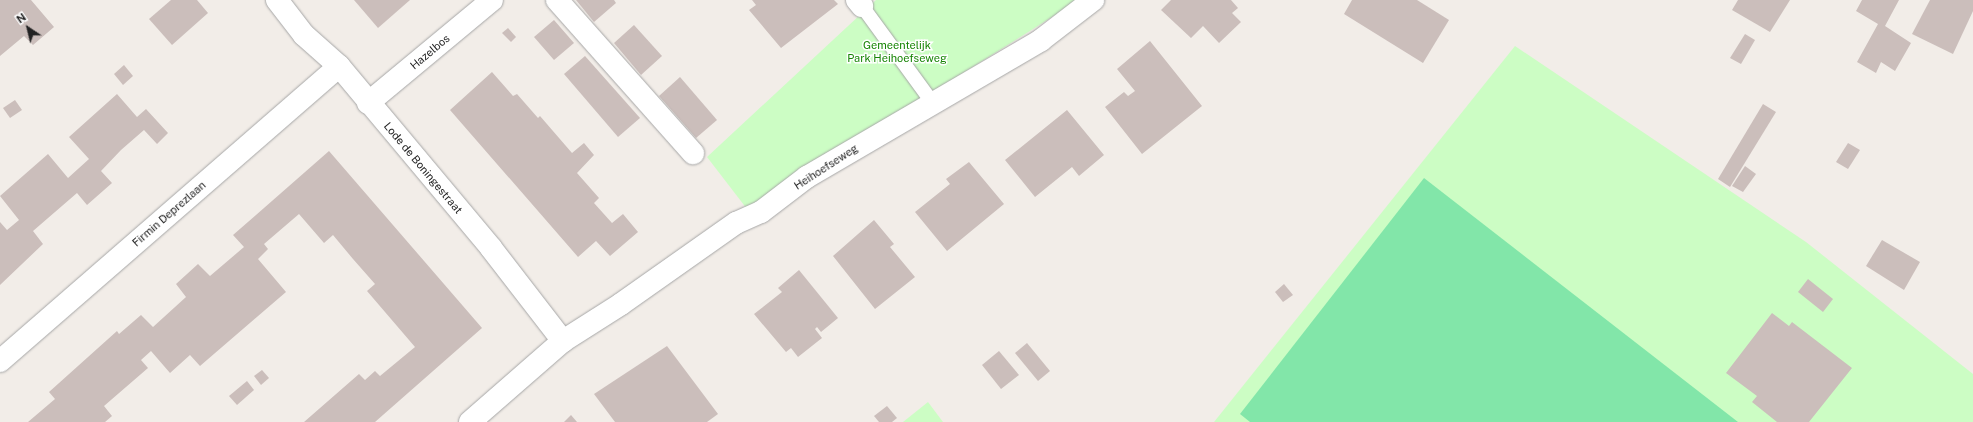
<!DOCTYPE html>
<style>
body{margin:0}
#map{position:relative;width:1973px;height:422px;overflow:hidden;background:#f2ede8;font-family:"Public Sans",sans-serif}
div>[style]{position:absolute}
.park>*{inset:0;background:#ccfdc4}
.pitch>*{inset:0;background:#82e6a9}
.building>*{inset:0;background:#cbbebb}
.roads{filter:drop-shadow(0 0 1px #a6a6a6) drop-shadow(0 0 1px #a6a6a6)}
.service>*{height:14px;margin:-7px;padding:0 7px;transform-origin:7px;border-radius:7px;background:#fff}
.minor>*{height:22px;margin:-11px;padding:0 11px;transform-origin:11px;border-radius:11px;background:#fff}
span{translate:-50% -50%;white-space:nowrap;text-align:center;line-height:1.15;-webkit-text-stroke:3px #fff;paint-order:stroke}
.park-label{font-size:11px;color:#178505}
.street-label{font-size:11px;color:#222}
.north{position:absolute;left:8px;top:8px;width:40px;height:40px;-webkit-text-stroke:3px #fff;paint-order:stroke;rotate:325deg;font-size:11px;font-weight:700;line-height:16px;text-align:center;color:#222}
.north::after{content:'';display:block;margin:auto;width:14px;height:18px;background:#222;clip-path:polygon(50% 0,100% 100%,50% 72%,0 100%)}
</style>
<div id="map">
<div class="park">
<div style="clip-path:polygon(876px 0,1079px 0,747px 209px,707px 157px)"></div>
<div style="clip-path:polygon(1515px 46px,1806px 242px,1973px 374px,1973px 422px,1214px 422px)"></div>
<div style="clip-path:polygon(928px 402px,943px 422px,903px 422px)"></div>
</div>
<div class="pitch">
<div style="clip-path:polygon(1424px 178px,1738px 422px,1250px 422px,1240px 414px)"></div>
</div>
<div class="building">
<div style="clip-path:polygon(0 0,31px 0,54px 27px,33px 45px,24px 36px,0 56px)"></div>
<div style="clip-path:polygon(171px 0,197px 0,208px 13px,172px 45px,149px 19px)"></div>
<div style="clip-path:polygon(354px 0,410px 0,378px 28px)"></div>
<div style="clip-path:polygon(576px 0,614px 0,616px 3px,594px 22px)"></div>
<div style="clip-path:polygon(752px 0,834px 0,838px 4px,781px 48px,749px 10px,756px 5px)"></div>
<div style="clip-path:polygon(1171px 0,1231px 0,1238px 8px,1232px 13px,1241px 22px,1219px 43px,1203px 26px,1191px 38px,1161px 10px)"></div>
<div style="clip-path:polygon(1352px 0,1417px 0,1449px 20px,1423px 63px,1344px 14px)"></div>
<div style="clip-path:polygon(1738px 0,1790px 0,1770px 32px,1732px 10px)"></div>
<div style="clip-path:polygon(1862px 0,1899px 0,1885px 26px,1911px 43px,1895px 71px,1881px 62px,1876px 73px,1857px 62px,1878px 24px,1856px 11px)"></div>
<div style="clip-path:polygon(1930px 0,1973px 0,1973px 11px,1953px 54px,1912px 34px)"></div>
<div style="clip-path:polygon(554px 20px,574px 43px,554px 60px,534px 37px)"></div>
<div style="clip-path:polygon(634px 25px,662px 56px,641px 75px,614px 43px)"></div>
<div style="clip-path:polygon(508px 28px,516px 37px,511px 42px,502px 33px)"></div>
<div style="clip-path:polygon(1745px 34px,1755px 40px,1741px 64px,1730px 58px)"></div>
<div style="clip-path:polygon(1150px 41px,1202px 106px,1142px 154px,1105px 107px,1124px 92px,1128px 96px,1135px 91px,1117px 69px)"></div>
<div style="clip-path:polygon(585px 56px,640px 118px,618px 137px,564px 74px)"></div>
<div style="clip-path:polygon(124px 65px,133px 76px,123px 85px,114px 74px)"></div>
<div style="clip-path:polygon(492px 72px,513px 96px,517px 94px,538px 118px,540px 116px,572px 153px,584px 143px,594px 155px,577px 173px,599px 198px,594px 203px,612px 223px,623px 214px,638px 232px,610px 256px,596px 241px,578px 257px,450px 110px)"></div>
<div style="clip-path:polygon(680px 77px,717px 120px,696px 138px,659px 96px)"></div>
<div style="clip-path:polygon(117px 94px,137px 117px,146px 109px,168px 133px,157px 144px,144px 130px,121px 150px,101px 171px,112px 183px,87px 205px,77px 193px,33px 231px,43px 244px,0 285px,0 222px,7px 230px,19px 220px,0 196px,48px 154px,68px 178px,89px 159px,69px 137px)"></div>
<div style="clip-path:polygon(15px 100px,22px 110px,10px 118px,3px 108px)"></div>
<div style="clip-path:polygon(1763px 104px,1776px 112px,1730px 187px,1718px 179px)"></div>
<div style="clip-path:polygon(1067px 110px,1104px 155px,1079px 176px,1072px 167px,1035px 197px,1005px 160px)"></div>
<div style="clip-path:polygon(1848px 143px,1860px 150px,1848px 169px,1836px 162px)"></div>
<div style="clip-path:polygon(329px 151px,482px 328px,375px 422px,304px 422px,359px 374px,365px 380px,375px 371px,380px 376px,415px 347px,367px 291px,375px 284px,353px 259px,333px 235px,324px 243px,299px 214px,264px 244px,268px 249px,258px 259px,286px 292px,200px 366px,190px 355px,170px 373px,151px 351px,141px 360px,148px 368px,104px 406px,112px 416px,105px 422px,28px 422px,55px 399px,49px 392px,117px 331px,119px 334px,141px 315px,153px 327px,186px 297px,176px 284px,198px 264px,210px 276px,244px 247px,233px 235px)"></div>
<div style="clip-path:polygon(969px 162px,1004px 204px,947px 251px,915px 212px,950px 184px,946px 179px)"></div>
<div style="clip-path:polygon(1745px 166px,1756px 174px,1743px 192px,1732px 186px)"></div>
<div style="clip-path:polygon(874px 220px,894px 244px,890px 247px,915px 277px,875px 309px,833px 256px)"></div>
<div style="clip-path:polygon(1882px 240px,1920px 262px,1904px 290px,1866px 266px)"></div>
<div style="clip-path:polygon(799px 270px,838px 318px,821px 332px,817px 327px,815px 329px,822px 338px,798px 357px,791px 348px,786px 352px,754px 314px,782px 292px,778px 288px)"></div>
<div style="clip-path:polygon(1808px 279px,1833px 299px,1823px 312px,1798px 292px)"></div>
<div style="clip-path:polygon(1284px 284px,1293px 295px,1283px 302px,1275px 292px)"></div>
<div style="clip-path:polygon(1772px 313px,1789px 326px,1792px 322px,1852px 368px,1809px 422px,1777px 422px,1752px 402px,1757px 396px,1726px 373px)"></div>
<div style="clip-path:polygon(1027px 343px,1050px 371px,1038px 381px,1015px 353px)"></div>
<div style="clip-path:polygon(667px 346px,718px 414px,707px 422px,615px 422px,594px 394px)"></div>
<div style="clip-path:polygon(999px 351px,1019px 375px,1001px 389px,982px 365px)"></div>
<div style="clip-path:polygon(262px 370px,269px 378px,261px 385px,254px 376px)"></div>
<div style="clip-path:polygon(247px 381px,254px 390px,237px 405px,229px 396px)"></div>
<div style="clip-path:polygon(887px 406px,897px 418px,892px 422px,879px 422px,874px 416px)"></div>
<div style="clip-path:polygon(571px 415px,577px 422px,564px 422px)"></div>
</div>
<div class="roads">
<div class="service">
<div style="left:862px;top:6px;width:119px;rotate:53.9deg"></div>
</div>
<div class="minor">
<div style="left:277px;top:0;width:44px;rotate:52.4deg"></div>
<div style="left:304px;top:35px;width:47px;rotate:41.5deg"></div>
<div style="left:339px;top:66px;width:237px;rotate:50.1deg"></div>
<div style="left:491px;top:248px;width:118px;rotate:52.3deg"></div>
<div style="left:557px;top:0;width:205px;rotate:48.4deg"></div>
<div style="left:857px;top:0;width:8px;rotate:50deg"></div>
<div style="left:368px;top:103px;width:161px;rotate:-39.7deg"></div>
<div style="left:0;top:361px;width:449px;rotate:-41deg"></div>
<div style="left:470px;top:422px;width:123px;rotate:-41.1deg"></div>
<div style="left:563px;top:341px;width:69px;rotate:-32.5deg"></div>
<div style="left:621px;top:304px;width:141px;rotate:-35.2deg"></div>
<div style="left:736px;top:223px;width:27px;rotate:-24deg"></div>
<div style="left:761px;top:212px;width:58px;rotate:-37.3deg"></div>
<div style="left:807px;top:177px;width:271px;rotate:-30.3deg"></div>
<div style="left:1041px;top:40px;width:66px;rotate:-37.6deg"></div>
</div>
</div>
<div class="park-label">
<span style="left:897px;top:52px">Gemeentelijk<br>Park Heihoefseweg</span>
</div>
<div class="street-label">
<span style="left:430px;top:52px;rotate:-40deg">Hazelbos</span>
<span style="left:826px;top:167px;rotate:-33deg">Heihoefseweg</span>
<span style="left:423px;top:168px;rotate:50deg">Lode de Boningestraat</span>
<span style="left:169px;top:214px;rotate:-41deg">Firmin Deprezlaan</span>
</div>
<div class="north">N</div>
</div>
